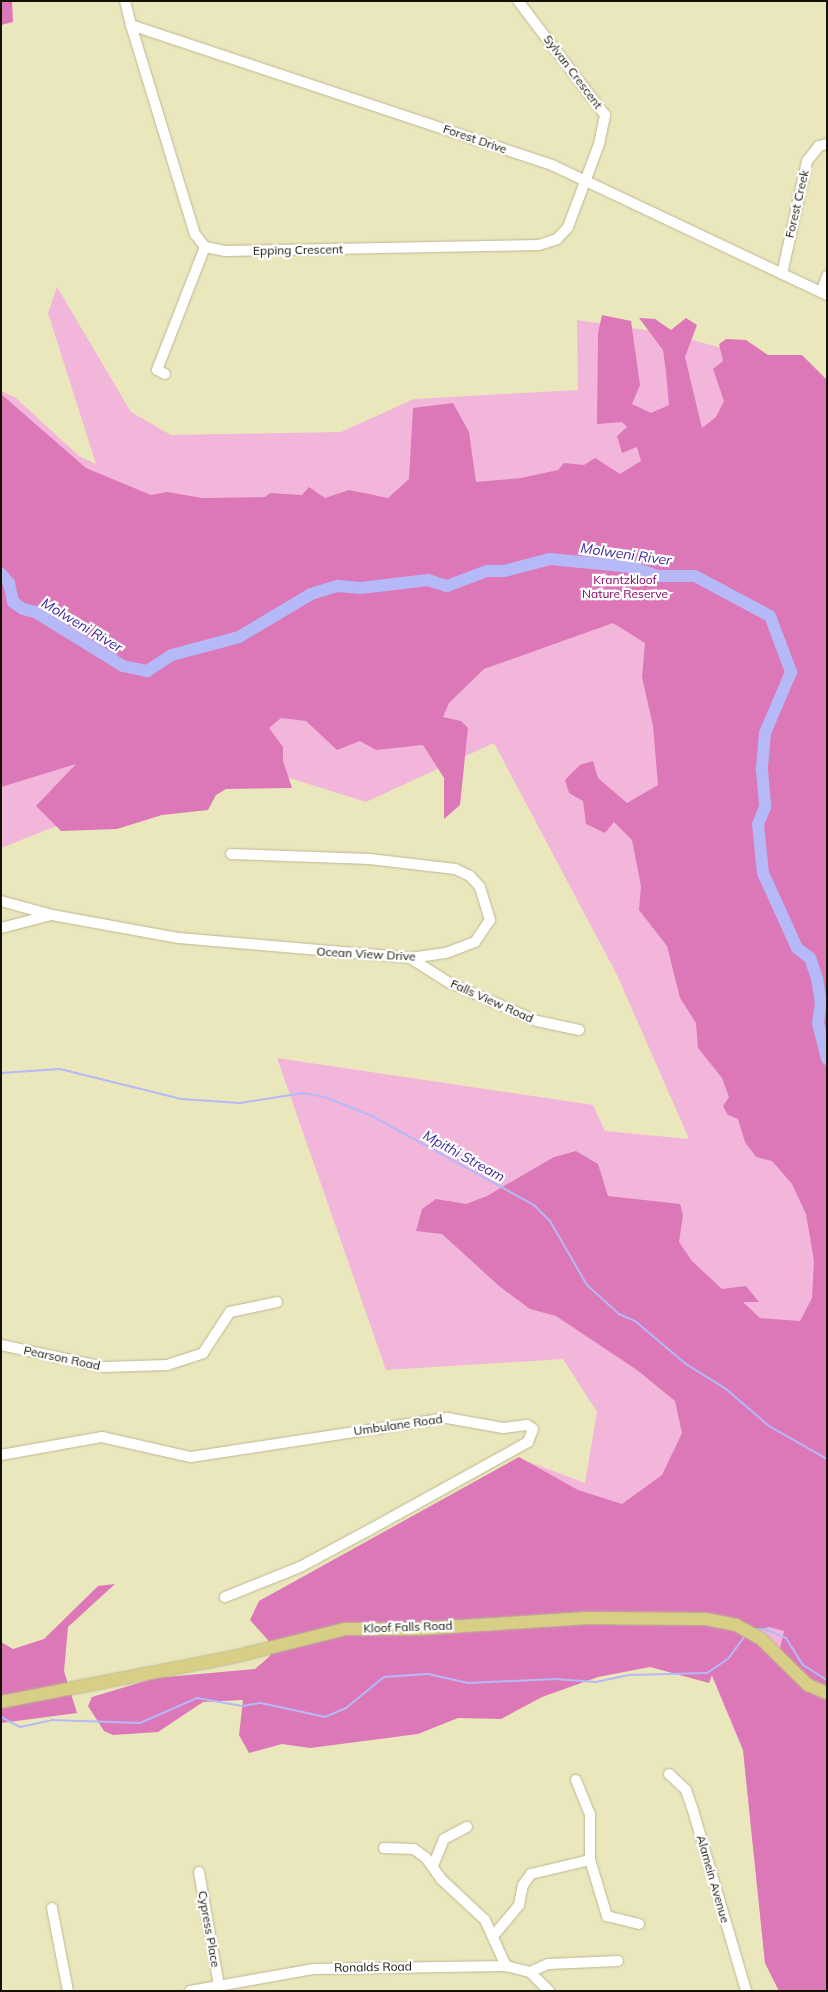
<!DOCTYPE html>
<style>
body{margin:0}
#map{position:relative;width:828px;height:1992px;overflow:hidden;background:#ebe7bd;font-family:Mulish,sans-serif}
div>[style]{position:absolute}
.green>*{inset:0;background:#f3b6db}
.forest>*{inset:0;background:#dc78b8}
.stream>*{height:2px;margin:-1px;padding:0 1px;transform-origin:1px;border-radius:1px;background:#b6b9f7}
.river>*{height:12px;margin:-6px;padding:0 6px;transform-origin:6px;border-radius:6px;background:#b6b9f7}
.roads{filter:drop-shadow(0 0 1px #bcb78f) drop-shadow(0 0 1px #bcb78f)}
.minor>*{height:10px;margin:-5px;padding:0 5px;transform-origin:5px;border-radius:5px;background:#fff}
.major>*{height:12px;margin:-6px;padding:0 6px;transform-origin:6px;border-radius:6px;background:#d8cf86}
span{translate:-50% -50%;white-space:nowrap;text-align:center;line-height:1.15;-webkit-text-stroke:4.5px #fff;paint-order:stroke}
.street-label{font-size:12px;color:#141204}
.park-label{font-size:12px;color:#850565}
.water-label{font-size:14px;color:#3f2b9e;font-style:italic}
.frame{position:absolute;inset:0;border:2px solid #141204;pointer-events:none}
</style>
<div id="map">
<div class="green">
<div style="clip-path:polygon(57px 287px,131px 412px,171px 435px,341px 432px,414px 399px,578px 390px,577px 320px,665px 333px,769px 360px,816px 394px,827px 1991px,779px 1991px,765px 1963px,743px 1750px,709px 1670px,524px 1460px,585px 1483px,597px 1412px,563px 1359px,386px 1370px,277px 1058px,593px 1105px,605px 1131px,689px 1139px,617px 975px,494px 743px,366px 802px,267px 771px,120px 801px,1px 848px,1px 391px,16px 398px,79px 456px,96px 464px,48px 313px)"></div>
</div>
<div class="forest">
<div style="clip-path:polygon(1px 1px,12px 1px,13px 22px,1px 25px)"></div>
<div style="clip-path:polygon(evenodd,602px 315px,631px 321px,640px 385px,632px 404px,651px 413px,669px 405px,666px 372px,663px 350px,639px 318px,655px 319px,671px 330px,686px 318px,697px 325px,685px 357px,702px 428px,716px 417px,724px 401px,713px 369px,723px 361px,719px 344px,726px 339px,746px 340px,768px 355px,802px 355px,827px 380px,827px 1991px,779px 1991px,765px 1963px,743px 1750px,712px 1675px,709px 1683px,650px 1667px,598px 1677px,542px 1697px,501px 1719px,458px 1718px,418px 1734px,310px 1748px,282px 1744px,249px 1753px,239px 1735px,243px 1700px,203px 1702px,158px 1732px,113px 1735px,104px 1731px,88px 1706px,92px 1697px,155px 1678px,255px 1669px,270px 1656px,268px 1640px,250px 1620px,259px 1601px,519px 1457px,578px 1490px,622px 1504px,662px 1475px,682px 1433px,675px 1401px,637px 1370px,556px 1316px,530px 1309px,499px 1286px,442px 1234px,416px 1231px,422px 1209px,436px 1199px,466px 1204px,487px 1196px,554px 1157px,576px 1151px,598px 1164px,608px 1196px,680px 1204px,683px 1215px,679px 1242px,692px 1261px,722px 1289px,746px 1286px,759px 1302px,743px 1302px,760px 1318px,800px 1321px,812px 1298px,814px 1261px,806px 1214px,792px 1184px,772px 1161px,756px 1157px,745px 1142px,738px 1119px,728px 1115px,723px 1106px,729px 1097px,722px 1078px,698px 1048px,696px 1023px,680px 998px,667px 946px,639px 910px,641px 886px,632px 840px,614px 822px,605px 833px,586px 824px,583px 801px,569px 793px,565px 780px,580px 765px,593px 761px,598px 778px,627px 803px,658px 785px,653px 726px,642px 677px,645px 643px,613px 623px,484px 669px,449px 703px,443px 717px,461px 721px,468px 728px,460px 805px,444px 819px,444px 778px,423px 745px,376px 750px,360px 741px,337px 750px,306px 721px,281px 718px,269px 728px,283px 747px,283px 761px,292px 788px,226px 789px,216px 795px,208px 810px,162px 815px,117px 829px,61px 831px,36px 806px,76px 764px,1px 787px,1px 394px,86px 468px,151px 495px,167px 492px,202px 498px,265px 497px,270px 493px,302px 495px,309px 487px,325px 498px,349px 490px,388px 498px,409px 479px,413px 408px,453px 403px,469px 432px,476px 482px,521px 478px,558px 470px,564px 463px,584px 465px,595px 458px,620px 474px,641px 461px,637px 447px,622px 453px,617px 436px,627px 427px,622px 422px,597px 424px,598px 333px,602px 315px,769px 1627px,784px 1631px,779px 1653px,756px 1631px,769px 1627px)"></div>
<div style="clip-path:polygon(115px 1584px,68px 1627px,64px 1671px,77px 1713px,1px 1723px,1px 1642px,13px 1649px,44px 1639px,98px 1586px)"></div>
</div>
<div class="stream">
<div style="left:1px;top:1073px;width:59px;rotate:-3.9deg"></div>
<div style="left:60px;top:1069px;width:125px;rotate:13.9deg"></div>
<div style="left:181px;top:1099px;width:59px;rotate:3.9deg"></div>
<div style="left:240px;top:1103px;width:65px;rotate:-8.9deg"></div>
<div style="left:304px;top:1093px;width:21px;rotate:11deg"></div>
<div style="left:325px;top:1097px;width:51px;rotate:22deg"></div>
<div style="left:372px;top:1116px;width:185px;rotate:28.8deg"></div>
<div style="left:534px;top:1205px;width:23px;rotate:45deg"></div>
<div style="left:550px;top:1221px;width:74px;rotate:60deg"></div>
<div style="left:587px;top:1285px;width:43px;rotate:42.2deg"></div>
<div style="left:619px;top:1314px;width:17px;rotate:24deg"></div>
<div style="left:635px;top:1321px;width:67px;rotate:40.1deg"></div>
<div style="left:686px;top:1364px;width:47px;rotate:32deg"></div>
<div style="left:726px;top:1389px;width:57px;rotate:40.7deg"></div>
<div style="left:769px;top:1426px;width:67px;rotate:29.6deg"></div>
<div style="left:753px;top:1629px;width:12px"></div>
<div style="left:765px;top:1629px;width:23px;rotate:23deg"></div>
<div style="left:786px;top:1638px;width:32px;rotate:58deg"></div>
<div style="left:803px;top:1665px;width:28px;rotate:32deg"></div>
<div style="left:1px;top:1717px;width:21px;rotate:28deg"></div>
<div style="left:20px;top:1727px;width:33px;rotate:-12deg"></div>
<div style="left:52px;top:1720px;width:88px;rotate:2deg"></div>
<div style="left:140px;top:1723px;width:62px;rotate:-23.7deg"></div>
<div style="left:197px;top:1698px;width:46px;rotate:10.1deg"></div>
<div style="left:242px;top:1706px;width:19px;rotate:-9deg"></div>
<div style="left:261px;top:1703px;width:66px;rotate:12.3deg"></div>
<div style="left:325px;top:1717px;width:23px;rotate:-23deg"></div>
<div style="left:346px;top:1708px;width:49px;rotate:-39.2deg"></div>
<div style="left:384px;top:1677px;width:44px;rotate:-3.9deg"></div>
<div style="left:428px;top:1674px;width:41px;rotate:12.7deg"></div>
<div style="left:468px;top:1683px;width:87px;rotate:-2.6deg"></div>
<div style="left:555px;top:1679px;width:41px;rotate:4.2deg"></div>
<div style="left:596px;top:1682px;width:35px;rotate:-12deg"></div>
<div style="left:630px;top:1675px;width:77px;rotate:-1.5deg"></div>
<div style="left:707px;top:1673px;width:25px;rotate:-34deg"></div>
<div style="left:728px;top:1659px;width:29px;rotate:-54deg"></div>
</div>
<div class="river">
<div style="left:1px;top:574px;width:12px;rotate:48deg"></div>
<div style="left:9px;top:583px;width:19px;rotate:78deg"></div>
<div style="left:13px;top:602px;width:12px;rotate:35deg"></div>
<div style="left:23px;top:609px;width:12px;rotate:14deg"></div>
<div style="left:35px;top:612px;width:103px;rotate:31.5deg"></div>
<div style="left:123px;top:666px;width:25px;rotate:12deg"></div>
<div style="left:147px;top:671px;width:30px;rotate:-33deg"></div>
<div style="left:172px;top:655px;width:69px;rotate:-15deg"></div>
<div style="left:239px;top:637px;width:84px;rotate:-30.8deg"></div>
<div style="left:311px;top:594px;width:28px;rotate:-17deg"></div>
<div style="left:338px;top:586px;width:23px;rotate:5deg"></div>
<div style="left:361px;top:588px;width:67px;rotate:-6.8deg"></div>
<div style="left:428px;top:580px;width:20px;rotate:18deg"></div>
<div style="left:447px;top:586px;width:43px;rotate:-20.6deg"></div>
<div style="left:487px;top:571px;width:17px"></div>
<div style="left:504px;top:571px;width:48px;rotate:-14.6deg"></div>
<div style="left:550px;top:559px;width:83px;rotate:5.5deg"></div>
<div style="left:633px;top:567px;width:25px;rotate:21deg"></div>
<div style="left:656px;top:576px;width:39px"></div>
<div style="left:695px;top:576px;width:85px;rotate:28.1deg"></div>
<div style="left:770px;top:616px;width:60px;rotate:69.4deg"></div>
<div style="left:791px;top:672px;width:66px;rotate:113.1deg"></div>
<div style="left:765px;top:733px;width:37px;rotate:95deg"></div>
<div style="left:762px;top:770px;width:37px;rotate:85deg"></div>
<div style="left:765px;top:807px;width:18px;rotate:112deg"></div>
<div style="left:758px;top:824px;width:49px;rotate:84.2deg"></div>
<div style="left:763px;top:873px;width:82px;rotate:65.6deg"></div>
<div style="left:797px;top:948px;width:16px;rotate:38deg"></div>
<div style="left:810px;top:958px;width:21px;rotate:71deg"></div>
<div style="left:817px;top:978px;width:24px;rotate:81deg"></div>
<div style="left:821px;top:1002px;width:21px;rotate:98deg"></div>
<div style="left:818px;top:1023px;width:37px;rotate:76deg"></div>
</div>
<div class="roads">
<div class="minor">
<div style="left:125px;top:1px;width:25px;rotate:76deg"></div>
<div style="left:131px;top:25px;width:446px;rotate:18.4deg"></div>
<div style="left:554px;top:166px;width:302px;rotate:25.3deg"></div>
<div style="left:131px;top:25px;width:219px;rotate:73deg"></div>
<div style="left:195px;top:234px;width:16px;rotate:52deg"></div>
<div style="left:205px;top:247px;width:20px;rotate:11deg"></div>
<div style="left:225px;top:251px;width:314px;rotate:-1.1deg"></div>
<div style="left:539px;top:245px;width:19px;rotate:-18deg"></div>
<div style="left:557px;top:239px;width:16px;rotate:-47deg"></div>
<div style="left:568px;top:227px;width:89px;rotate:-69.5deg"></div>
<div style="left:599px;top:144px;width:30px;rotate:-78deg"></div>
<div style="left:605px;top:115px;width:143px;rotate:-127.3deg"></div>
<div style="left:782px;top:274px;width:116px;rotate:-77.5deg"></div>
<div style="left:807px;top:161px;width:19px;rotate:-51deg"></div>
<div style="left:819px;top:146px;width:8px;rotate:-14deg"></div>
<div style="left:821px;top:292px;width:17px;rotate:-69deg"></div>
<div style="left:165px;top:374px;width:9px;rotate:-153deg"></div>
<div style="left:157px;top:370px;width:132px;rotate:-68.7deg"></div>
<div style="left:1px;top:901px;width:53px;rotate:15.4deg"></div>
<div style="left:52px;top:915px;width:129px;rotate:10.3deg"></div>
<div style="left:179px;top:938px;width:232px;rotate:4.9deg"></div>
<div style="left:410px;top:958px;width:36px;rotate:-8deg"></div>
<div style="left:446px;top:953px;width:31px;rotate:-21deg"></div>
<div style="left:475px;top:942px;width:27px;rotate:-56deg"></div>
<div style="left:490px;top:920px;width:34px;rotate:-107deg"></div>
<div style="left:480px;top:887px;width:15px;rotate:-132deg"></div>
<div style="left:470px;top:876px;width:17px;rotate:-155deg"></div>
<div style="left:455px;top:869px;width:86px;rotate:-173.3deg"></div>
<div style="left:370px;top:859px;width:139px;rotate:-177.9deg"></div>
<div style="left:1px;top:928px;width:52px;rotate:-14.6deg"></div>
<div style="left:410px;top:958px;width:45px;rotate:32.3deg"></div>
<div style="left:448px;top:982px;width:97px;rotate:23.7deg"></div>
<div style="left:537px;top:1021px;width:43px;rotate:12.1deg"></div>
<div style="left:1px;top:1345px;width:105px;rotate:12.1deg"></div>
<div style="left:104px;top:1367px;width:63px;rotate:-1.8deg"></div>
<div style="left:167px;top:1365px;width:38px;rotate:-18deg"></div>
<div style="left:203px;top:1353px;width:49px;rotate:-56.6deg"></div>
<div style="left:230px;top:1312px;width:48px;rotate:-12deg"></div>
<div style="left:1px;top:1455px;width:103px;rotate:-10.1deg"></div>
<div style="left:102px;top:1437px;width:91px;rotate:12.7deg"></div>
<div style="left:191px;top:1457px;width:259px;rotate:-8.7deg"></div>
<div style="left:447px;top:1418px;width:57px;rotate:10.1deg"></div>
<div style="left:503px;top:1428px;width:24px;rotate:-7deg"></div>
<div style="left:527px;top:1425px;width:7px;rotate:34deg"></div>
<div style="left:533px;top:1429px;width:14px;rotate:111deg"></div>
<div style="left:528px;top:1442px;width:182px;rotate:151deg"></div>
<div style="left:369px;top:1530px;width:78px;rotate:151.8deg"></div>
<div style="left:300px;top:1567px;width:81px;rotate:158.2deg"></div>
<div style="left:669px;top:1774px;width:23px;rotate:43deg"></div>
<div style="left:686px;top:1790px;width:18px;rotate:71deg"></div>
<div style="left:692px;top:1807px;width:192px;rotate:73.6deg"></div>
<div style="left:576px;top:1780px;width:37px;rotate:68deg"></div>
<div style="left:590px;top:1814px;width:46px;rotate:90deg"></div>
<div style="left:590px;top:1860px;width:59px;rotate:73.1deg"></div>
<div style="left:607px;top:1916px;width:33px;rotate:14deg"></div>
<div style="left:384px;top:1848px;width:30px;rotate:2deg"></div>
<div style="left:414px;top:1849px;width:15px;rotate:37deg"></div>
<div style="left:426px;top:1858px;width:26px;rotate:54deg"></div>
<div style="left:441px;top:1879px;width:60px;rotate:43deg"></div>
<div style="left:485px;top:1920px;width:51px;rotate:65.5deg"></div>
<div style="left:433px;top:1866px;width:29px;rotate:-68deg"></div>
<div style="left:444px;top:1839px;width:26px;rotate:-28deg"></div>
<div style="left:199px;top:1872px;width:115px;rotate:80deg"></div>
<div style="left:52px;top:1908px;width:85px;rotate:79.1deg"></div>
<div style="left:494px;top:1935px;width:39px;rotate:-50deg"></div>
<div style="left:519px;top:1905px;width:20px;rotate:-79deg"></div>
<div style="left:523px;top:1885px;width:14px;rotate:-54deg"></div>
<div style="left:531px;top:1874px;width:61px;rotate:-13.3deg"></div>
<div style="left:530px;top:1972px;width:20px;rotate:-24deg"></div>
<div style="left:548px;top:1964px;width:70px;rotate:-2.5deg"></div>
<div style="left:190px;top:1991px;width:126px;rotate:-10.1deg"></div>
<div style="left:314px;top:1969px;width:192px;rotate:-0.9deg"></div>
<div style="left:506px;top:1966px;width:25px;rotate:14deg"></div>
<div style="left:530px;top:1972px;width:27px;rotate:45deg"></div>
</div>
<div class="major">
<div style="left:1px;top:1702px;width:236px;rotate:-11deg"></div>
<div style="left:233px;top:1657px;width:115px;rotate:-14deg"></div>
<div style="left:345px;top:1629px;width:72px"></div>
<div style="left:417px;top:1629px;width:171px;rotate:-3.7deg"></div>
<div style="left:588px;top:1618px;width:118px;rotate:0.5deg"></div>
<div style="left:706px;top:1619px;width:31px;rotate:11deg"></div>
<div style="left:736px;top:1625px;width:29px;rotate:29deg"></div>
<div style="left:761px;top:1639px;width:66px;rotate:44.4deg"></div>
<div style="left:808px;top:1685px;width:21px;rotate:23deg"></div>
</div>
</div>
<div class="street-label">
<span style="left:573px;top:72px;rotate:53deg">Sylvan Crescent</span>
<span style="left:475px;top:139px;rotate:19deg">Forest Drive</span>
<span style="left:797px;top:204px;rotate:-77deg">Forest Creek</span>
<span style="left:298px;top:250px;rotate:-1deg">Epping Crescent</span>
<span style="left:366px;top:954px;rotate:3deg">Ocean View Drive</span>
<span style="left:492px;top:1001px;rotate:24deg">Falls View Road</span>
<span style="left:62px;top:1358px;rotate:12deg">Pearson Road</span>
<span style="left:398px;top:1425px;rotate:-8deg">Umbulane Road</span>
<span style="left:408px;top:1627px;rotate:-2deg">Kloof Falls Road</span>
<span style="left:713px;top:1879px;rotate:74deg">Alamein Avenue</span>
<span style="left:209px;top:1929px;rotate:80deg">Cypress Place</span>
<span style="left:373px;top:1967px;rotate:-1deg">Ronalds Road</span>
</div>
<div class="park-label">
<span style="left:625px;top:587px">Krantzkloof<br>Nature Reserve</span>
</div>
<div class="water-label">
<span style="left:626px;top:554px;rotate:8deg">Molweni River</span>
<span style="left:82px;top:625px;rotate:31deg">Molweni River</span>
<span style="left:464px;top:1156px;rotate:29deg">Mpithi Stream</span>
</div>
<div class="frame"></div>
</div>
